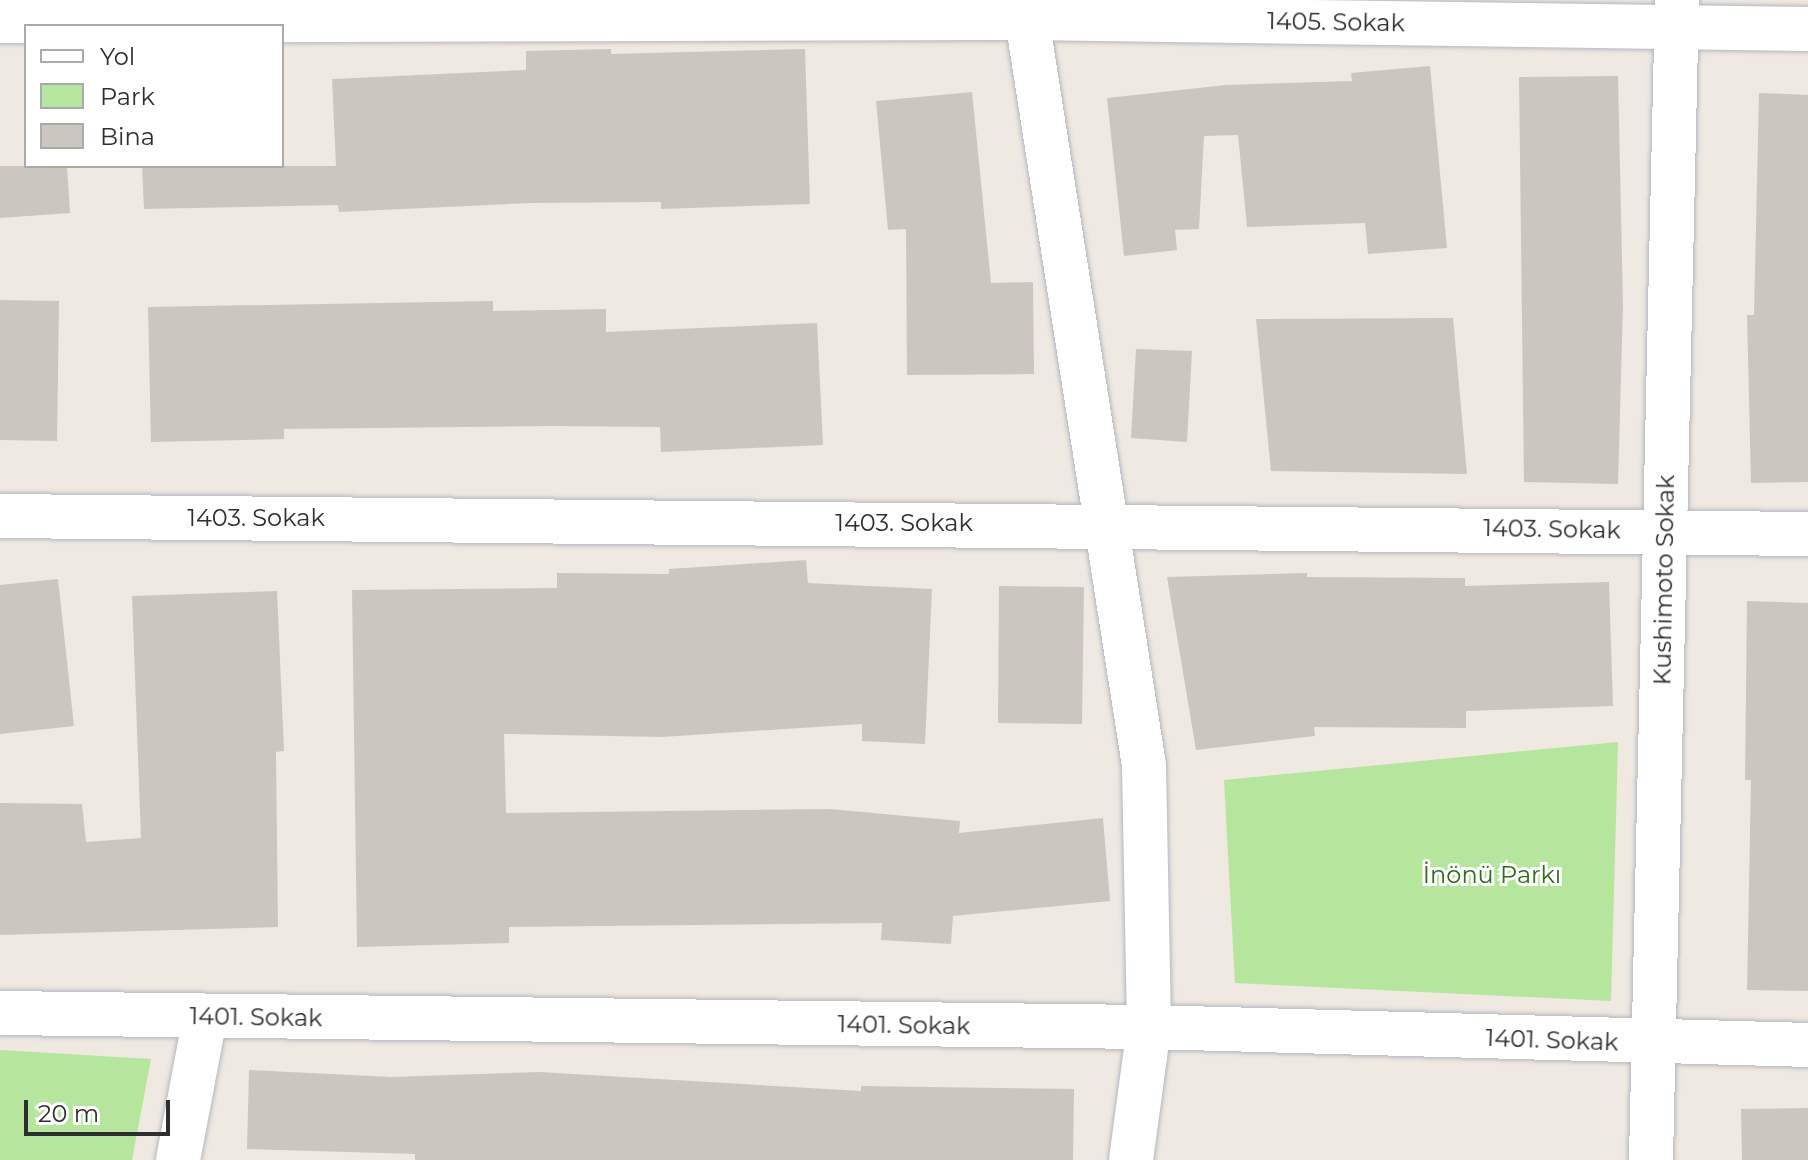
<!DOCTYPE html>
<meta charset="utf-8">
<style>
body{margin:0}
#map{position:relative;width:1808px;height:1160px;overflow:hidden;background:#efe9e1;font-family:Montserrat,sans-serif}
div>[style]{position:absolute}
.green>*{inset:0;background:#b6e59e}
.building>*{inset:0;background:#cbc7bf}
.roads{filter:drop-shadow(0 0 2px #b4b7c1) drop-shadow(0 0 2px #b4b7c1)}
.street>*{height:44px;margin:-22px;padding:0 22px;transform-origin:22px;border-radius:22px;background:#fff}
span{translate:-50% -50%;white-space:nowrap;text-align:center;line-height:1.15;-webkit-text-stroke:6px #fff;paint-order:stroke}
.street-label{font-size:24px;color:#2e2e2e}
.park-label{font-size:24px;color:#2c6e1b}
.legend{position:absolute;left:24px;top:24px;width:260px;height:144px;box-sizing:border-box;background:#fff;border:2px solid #ababab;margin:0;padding:10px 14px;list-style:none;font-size:24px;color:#2e2e2e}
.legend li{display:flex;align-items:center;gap:16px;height:40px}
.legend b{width:40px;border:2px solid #ababab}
.scale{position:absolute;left:24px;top:1100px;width:146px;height:36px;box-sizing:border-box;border:4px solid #2e2e2e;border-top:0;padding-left:10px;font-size:24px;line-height:28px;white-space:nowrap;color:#2e2e2e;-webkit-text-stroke:6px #fff;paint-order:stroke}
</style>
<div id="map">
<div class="green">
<div style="clip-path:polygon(1618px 742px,1611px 1001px,1235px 983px,1224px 780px)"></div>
<div style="clip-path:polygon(0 1050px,151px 1059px,132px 1160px,0 1160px)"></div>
</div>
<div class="building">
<div style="clip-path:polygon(611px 49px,611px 54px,805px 49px,810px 204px,661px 209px,661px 202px,532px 203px,339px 212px,338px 205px,144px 209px,142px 166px,336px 166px,332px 79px,526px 70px,526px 51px)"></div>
<div style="clip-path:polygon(1430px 66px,1447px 248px,1368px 254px,1365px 223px,1247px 227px,1238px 135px,1204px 136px,1199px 229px,1175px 230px,1177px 250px,1124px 256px,1107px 98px,1226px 85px,1352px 81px,1351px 73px)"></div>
<div style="clip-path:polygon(1618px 76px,1623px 305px,1618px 484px,1524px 482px,1519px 77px)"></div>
<div style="clip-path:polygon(972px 92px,991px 283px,1033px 282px,1034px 374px,907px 375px,906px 229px,888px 230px,876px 101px)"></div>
<div style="clip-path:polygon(1759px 93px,1808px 95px,1808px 482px,1751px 483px,1747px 315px,1754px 315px)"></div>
<div style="clip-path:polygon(0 166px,67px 166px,70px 213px,0 218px)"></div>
<div style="clip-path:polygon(0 300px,59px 301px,57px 441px,0 440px)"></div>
<div style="clip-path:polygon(493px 301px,493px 311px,606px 309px,606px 332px,817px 323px,823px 445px,661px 452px,660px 427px,552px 426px,284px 429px,284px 439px,151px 442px,148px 307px)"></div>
<div style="clip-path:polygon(1453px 318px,1467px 474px,1271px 471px,1256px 319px)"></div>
<div style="clip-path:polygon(1136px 349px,1192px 351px,1187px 442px,1131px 438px)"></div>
<div style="clip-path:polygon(806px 560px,808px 583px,932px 589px,925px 744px,862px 741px,862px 724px,662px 737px,504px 734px,506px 813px,830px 809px,960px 821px,959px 833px,1103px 818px,1110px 901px,953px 916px,951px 944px,881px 940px,882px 923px,509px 927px,509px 943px,357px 947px,352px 590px,557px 588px,557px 573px,669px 574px,669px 569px)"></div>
<div style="clip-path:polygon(1307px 573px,1307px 577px,1465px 578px,1465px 586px,1609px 582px,1613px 706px,1466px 711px,1466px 728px,1314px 727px,1315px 736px,1196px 750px,1167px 577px)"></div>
<div style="clip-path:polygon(58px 579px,74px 726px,0 734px,0 585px)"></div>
<div style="clip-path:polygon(999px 586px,1084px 587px,1082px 724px,998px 723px)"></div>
<div style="clip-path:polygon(277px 591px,284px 751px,276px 752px,278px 927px,0 935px,0 803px,82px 804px,86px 842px,141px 838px,132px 596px)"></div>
<div style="clip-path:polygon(1747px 601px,1808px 603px,1808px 991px,1747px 990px,1751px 780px,1745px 780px)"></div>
<div style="clip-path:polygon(249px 1070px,391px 1077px,539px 1072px,861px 1091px,861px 1086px,1074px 1089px,1073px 1160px,415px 1160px,415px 1154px,247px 1149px)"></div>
<div style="clip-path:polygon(1808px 1108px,1808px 1160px,1742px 1160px,1741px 1109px)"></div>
</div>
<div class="roads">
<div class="street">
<div style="left:1024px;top:0;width:774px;rotate:81.09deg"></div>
<div style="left:1144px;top:765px;width:262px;rotate:88.9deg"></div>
<div style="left:1149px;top:1027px;width:134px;rotate:97.7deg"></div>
<div style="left:0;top:21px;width:1027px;rotate:-0.17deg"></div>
<div style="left:1027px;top:18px;width:781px;rotate:0.81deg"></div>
<div style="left:0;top:516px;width:1808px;rotate:0.57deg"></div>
<div style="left:0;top:1013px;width:1149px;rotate:0.7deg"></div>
<div style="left:1149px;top:1027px;width:659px;rotate:1.56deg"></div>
<div style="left:178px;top:1160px;width:146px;rotate:-79.3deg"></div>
<div style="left:1651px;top:1160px;width:1160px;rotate:-88.72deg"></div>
</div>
</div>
<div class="street-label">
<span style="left:1336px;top:22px;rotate:1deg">1405. Sokak</span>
<span style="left:256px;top:518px">1403. Sokak</span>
<span style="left:904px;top:523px">1403. Sokak</span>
<span style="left:1552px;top:529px;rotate:1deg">1403. Sokak</span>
<span style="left:1664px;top:580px;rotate:-89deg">Kushimoto Sokak</span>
<span style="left:256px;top:1017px;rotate:1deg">1401. Sokak</span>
<span style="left:904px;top:1025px;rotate:1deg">1401. Sokak</span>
<span style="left:1552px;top:1040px;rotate:2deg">1401. Sokak</span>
</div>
<div class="park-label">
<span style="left:1492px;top:875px">İnönü Parkı</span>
</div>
<ul class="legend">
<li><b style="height:10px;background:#fff"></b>Yol</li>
<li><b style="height:22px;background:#b6e59e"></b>Park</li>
<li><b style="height:22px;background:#cbc7bf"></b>Bina</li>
</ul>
<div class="scale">20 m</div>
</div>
